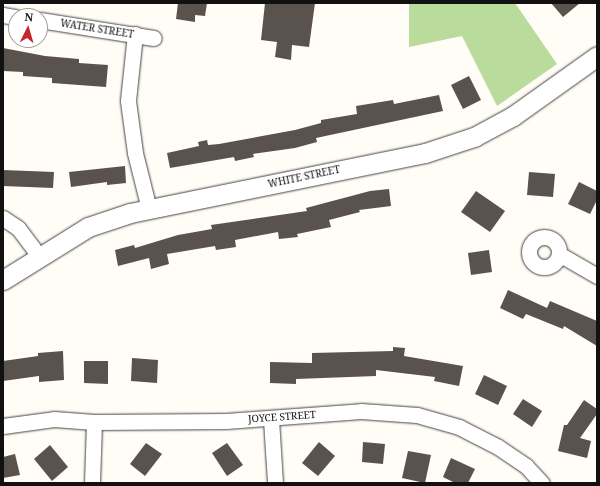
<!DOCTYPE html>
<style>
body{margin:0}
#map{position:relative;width:600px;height:486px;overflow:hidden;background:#fffdf5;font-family:"Noto Serif",serif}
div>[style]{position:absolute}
.forest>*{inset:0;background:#b9dc9c}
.building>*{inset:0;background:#5a524d}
.roads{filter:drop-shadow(0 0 1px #444) drop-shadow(0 0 1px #444)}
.minor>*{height:15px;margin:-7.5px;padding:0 7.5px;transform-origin:7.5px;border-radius:7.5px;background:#fff}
.minor>.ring{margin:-7.5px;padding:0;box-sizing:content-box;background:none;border:15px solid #fff;border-radius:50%}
.tertiary>*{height:19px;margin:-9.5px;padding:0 9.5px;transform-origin:9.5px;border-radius:9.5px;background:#fff}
span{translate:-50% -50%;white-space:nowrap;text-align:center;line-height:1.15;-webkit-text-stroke:4px #fff;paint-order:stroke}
.street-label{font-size:10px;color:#111}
.frame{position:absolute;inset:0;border:4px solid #111;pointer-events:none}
.north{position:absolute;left:8px;top:8px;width:40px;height:40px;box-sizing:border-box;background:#fff;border:1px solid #a0a0a0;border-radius:50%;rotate:5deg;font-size:11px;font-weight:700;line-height:16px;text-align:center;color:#111}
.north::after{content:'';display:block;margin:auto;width:14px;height:18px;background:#c4262e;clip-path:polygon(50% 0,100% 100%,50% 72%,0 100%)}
</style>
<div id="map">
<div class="forest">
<div style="clip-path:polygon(409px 3px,515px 3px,557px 64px,497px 106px,462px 36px,409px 47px)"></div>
</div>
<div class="building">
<div style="clip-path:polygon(178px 3px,207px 3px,205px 16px,195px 15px,195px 22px,176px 19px)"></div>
<div style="clip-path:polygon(265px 3px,315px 3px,309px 47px,292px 45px,291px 60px,275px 57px,277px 42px,261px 40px)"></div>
<div style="clip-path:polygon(551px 3px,580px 3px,563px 17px)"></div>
<div style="clip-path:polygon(3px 48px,45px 56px,79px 59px,79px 63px,108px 65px,106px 87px,52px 83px,52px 78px,23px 76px,23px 72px,3px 71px)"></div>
<div style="clip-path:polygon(469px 76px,481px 100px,463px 109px,451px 85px)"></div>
<div style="clip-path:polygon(439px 95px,443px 111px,316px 138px,317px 142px,295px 148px,253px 154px,254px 157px,235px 161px,234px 157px,170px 168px,167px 153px,199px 146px,198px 142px,207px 140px,208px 145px,219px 144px,295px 130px,321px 123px,321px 120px,357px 114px,356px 106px,393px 100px,394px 104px)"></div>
<div style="clip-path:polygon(125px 166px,126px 183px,107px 185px,107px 182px,71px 187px,69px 172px)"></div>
<div style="clip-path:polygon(3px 170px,54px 172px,53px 188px,3px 186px)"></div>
<div style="clip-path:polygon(529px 172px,555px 174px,553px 197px,527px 195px)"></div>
<div style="clip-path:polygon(579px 182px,597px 191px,597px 200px,590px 214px,568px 204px)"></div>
<div style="clip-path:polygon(389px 189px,391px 206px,359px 210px,360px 212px,329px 220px,331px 227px,297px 234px,298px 237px,279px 239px,278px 232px,235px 240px,236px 247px,216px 250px,215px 246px,167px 254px,169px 264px,151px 269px,149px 258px,118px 266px,115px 250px,134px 245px,135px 248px,178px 235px,212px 229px,211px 225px,307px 211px,306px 208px,370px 191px)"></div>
<div style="clip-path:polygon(476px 191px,505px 211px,490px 232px,461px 212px)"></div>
<div style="clip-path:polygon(489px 250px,492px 272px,471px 275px,468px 253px)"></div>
<div style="clip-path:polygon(508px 290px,547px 308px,550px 301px,597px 321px,597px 346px,564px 326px,563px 329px,526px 314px,523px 319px,500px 308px)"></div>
<div style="clip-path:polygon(393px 347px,405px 348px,404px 356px,463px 366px,459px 386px,434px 381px,435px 377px,376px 370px,376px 376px,296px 379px,296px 384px,270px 383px,270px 362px,312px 363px,312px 353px,393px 351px)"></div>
<div style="clip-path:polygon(63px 351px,64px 380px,39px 382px,39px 376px,3px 381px,3px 361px,38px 356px,38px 353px)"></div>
<div style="clip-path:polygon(132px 358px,158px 360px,157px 383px,131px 381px)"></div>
<div style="clip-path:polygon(84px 361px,108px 361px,108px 384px,84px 383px)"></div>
<div style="clip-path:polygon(484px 375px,507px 386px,498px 405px,475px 394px)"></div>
<div style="clip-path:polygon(523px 399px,542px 411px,532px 427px,513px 414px)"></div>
<div style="clip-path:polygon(584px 400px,597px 409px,597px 414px,580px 438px,591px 441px,587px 458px,558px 451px,564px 425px,567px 425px)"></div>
<div style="clip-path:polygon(319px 442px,335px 456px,318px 476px,302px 463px)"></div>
<div style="clip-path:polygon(363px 442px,385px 444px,383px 464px,362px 462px)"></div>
<div style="clip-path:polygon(146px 443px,162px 454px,145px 476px,130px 464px)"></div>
<div style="clip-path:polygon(227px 443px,243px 465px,227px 476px,212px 453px)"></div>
<div style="clip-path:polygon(50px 445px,68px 467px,52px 481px,34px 459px)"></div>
<div style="clip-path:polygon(408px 451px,431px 455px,425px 483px,402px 478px)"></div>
<div style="clip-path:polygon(15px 454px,20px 475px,3px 478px,3px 457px)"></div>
<div style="clip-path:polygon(451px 458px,475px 469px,468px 483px,455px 483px,443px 477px)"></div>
</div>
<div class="roads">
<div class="minor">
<div style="left:3px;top:15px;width:13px;rotate:9deg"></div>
<div style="left:40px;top:20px;width:115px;rotate:9deg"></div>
<div style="left:135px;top:34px;width:67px;rotate:96deg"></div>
<div style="left:128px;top:101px;width:52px;rotate:82.3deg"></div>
<div style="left:135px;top:153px;width:58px;rotate:76deg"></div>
<div style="left:3px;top:218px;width:18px;rotate:34deg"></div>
<div style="left:18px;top:228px;width:36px;rotate:53deg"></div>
<div class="ring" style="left:529px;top:237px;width:15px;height:15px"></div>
<div style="left:559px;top:254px;width:44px;rotate:30.1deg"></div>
<div style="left:271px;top:419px;width:64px;rotate:86.4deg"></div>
<div style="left:3px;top:426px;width:51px;rotate:-7.8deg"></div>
<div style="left:54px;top:419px;width:40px;rotate:4.3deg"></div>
<div style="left:94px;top:422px;width:132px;rotate:-0.4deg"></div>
<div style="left:226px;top:421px;width:135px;rotate:-4.2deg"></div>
<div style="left:361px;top:411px;width:56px;rotate:4.1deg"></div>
<div style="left:417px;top:415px;width:44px;rotate:15.9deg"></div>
<div style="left:459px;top:427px;width:44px;rotate:27.1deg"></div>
<div style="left:498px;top:447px;width:34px;rotate:34deg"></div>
<div style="left:526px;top:466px;width:23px;rotate:47deg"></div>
<div style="left:92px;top:483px;width:61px;rotate:-88.1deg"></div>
</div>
<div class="tertiary">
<div style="left:3px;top:280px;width:100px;rotate:-31.9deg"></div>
<div style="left:88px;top:227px;width:44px;rotate:-18.4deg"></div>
<div style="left:130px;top:213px;width:301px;rotate:-11.5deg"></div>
<div style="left:425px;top:153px;width:52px;rotate:-18.1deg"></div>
<div style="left:474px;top:137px;width:44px;rotate:-28.3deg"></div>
<div style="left:513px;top:116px;width:103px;rotate:-35.5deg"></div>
</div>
</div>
<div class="street-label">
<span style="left:97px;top:29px;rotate:9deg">WATER STREET</span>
<span style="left:304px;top:177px;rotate:-12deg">WHITE STREET</span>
<span style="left:282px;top:417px;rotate:-4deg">JOYCE STREET</span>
</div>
<div class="frame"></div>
<div class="north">N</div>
</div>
